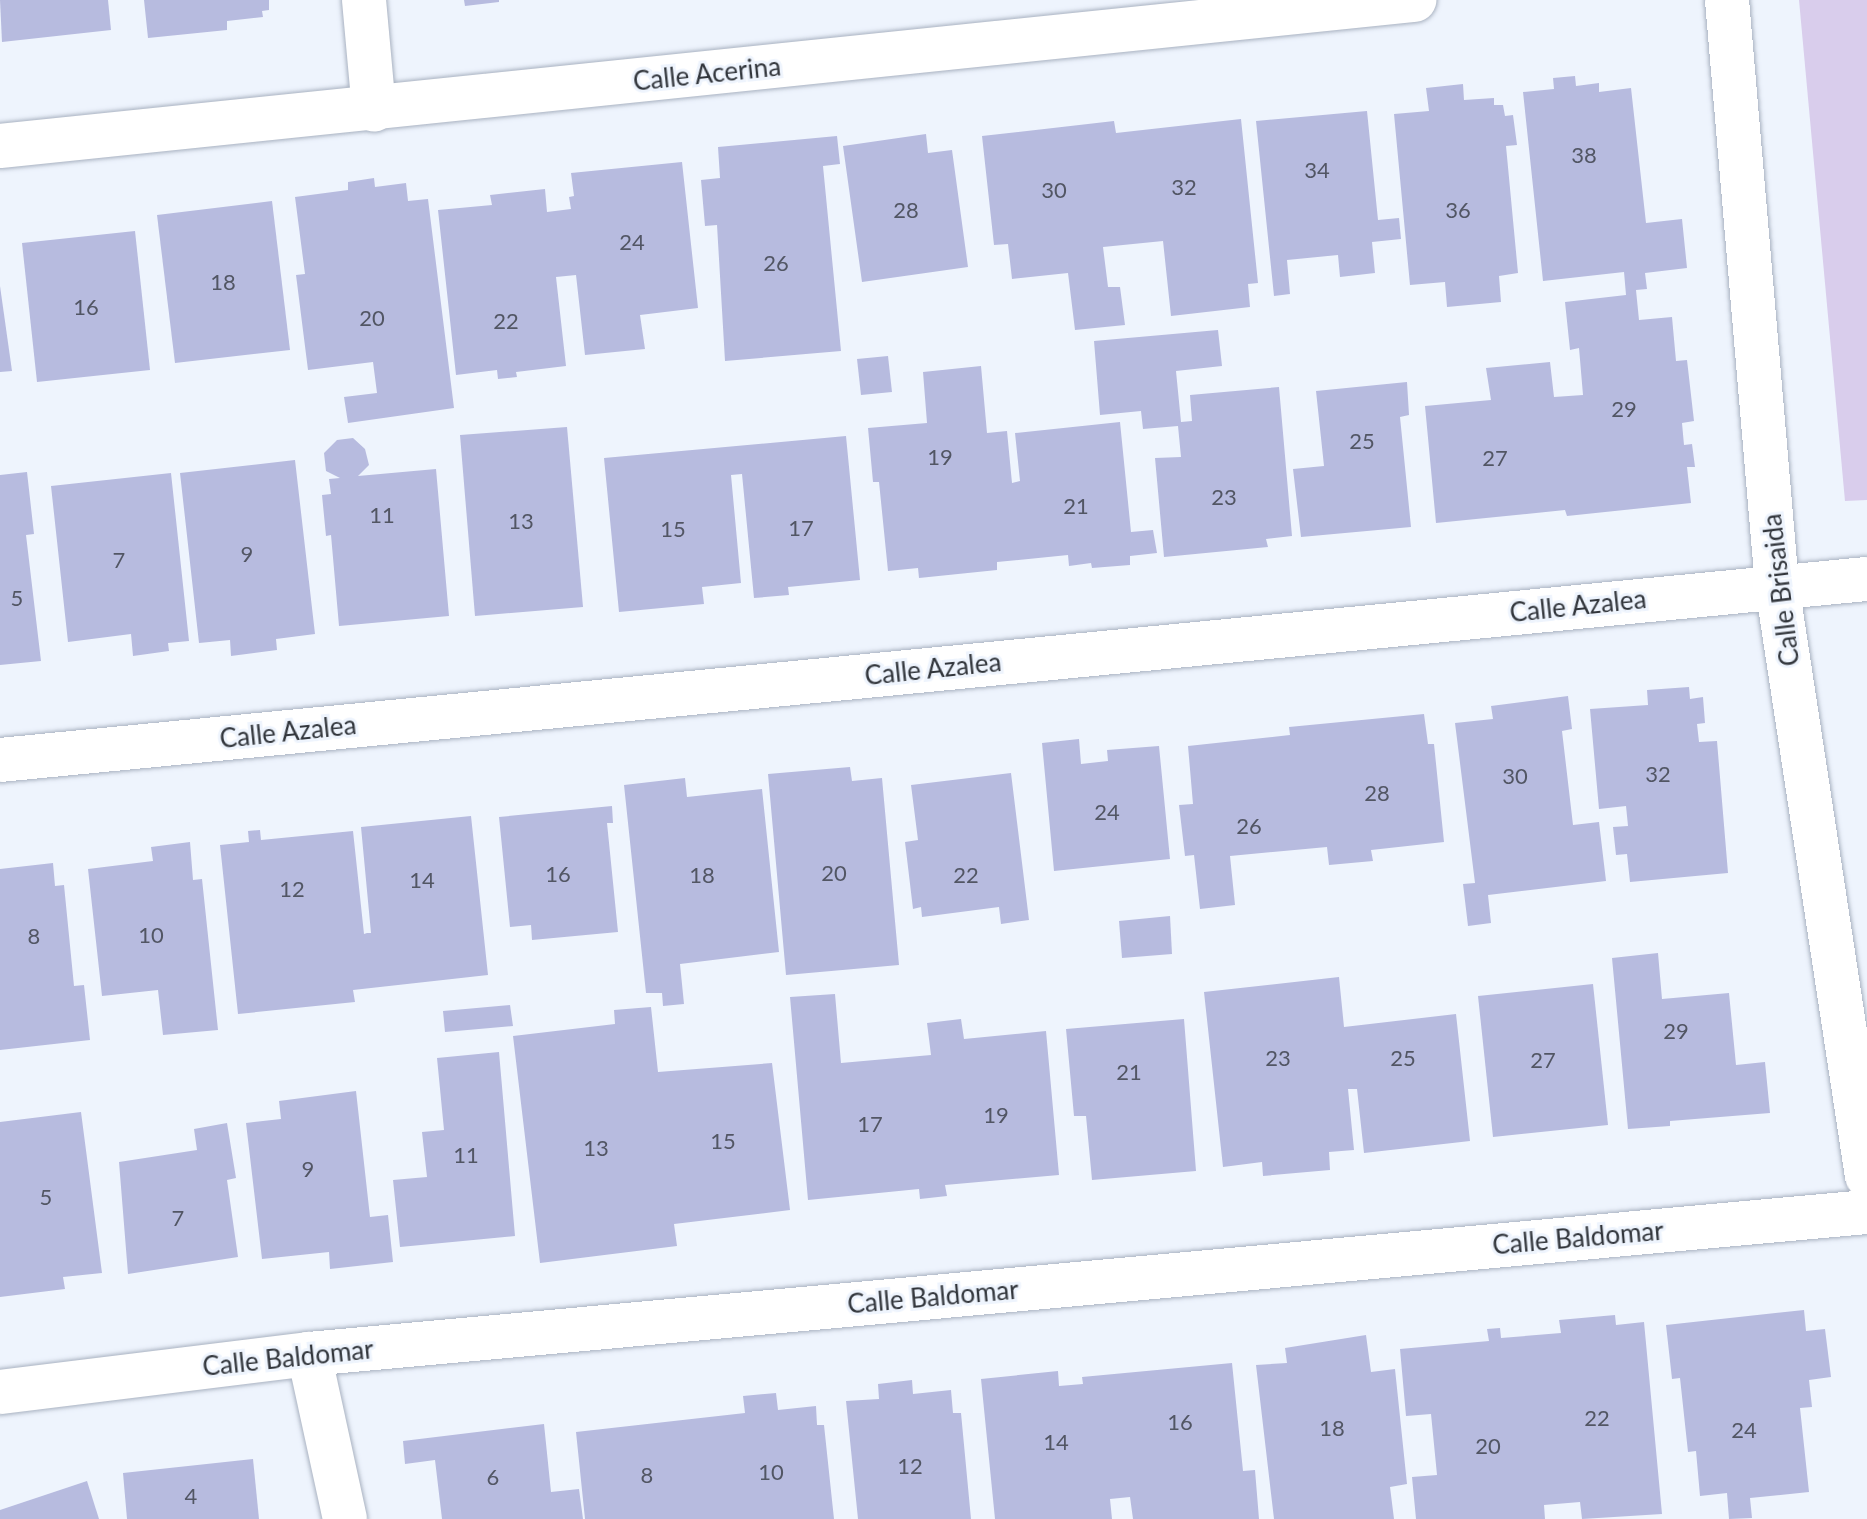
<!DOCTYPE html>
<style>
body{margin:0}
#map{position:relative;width:1867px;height:1519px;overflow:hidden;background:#eef4fd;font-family:Lato,sans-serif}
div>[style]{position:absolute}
.green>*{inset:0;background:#d9cdec}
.building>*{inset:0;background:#b7bbdf}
.roads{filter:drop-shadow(0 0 2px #a9b2c1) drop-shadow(0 0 2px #a9b2c1)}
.street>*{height:44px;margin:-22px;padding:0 22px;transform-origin:22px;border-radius:22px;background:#fff}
span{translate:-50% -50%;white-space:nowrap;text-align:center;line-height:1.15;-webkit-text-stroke:6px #eef4fd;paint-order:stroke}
.number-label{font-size:22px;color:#525664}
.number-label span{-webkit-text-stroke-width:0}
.street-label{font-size:26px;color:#31353b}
</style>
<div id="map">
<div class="green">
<div style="clip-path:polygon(1799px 0,1867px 0,1867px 500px,1845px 501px)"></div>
</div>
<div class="building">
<div style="clip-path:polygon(0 0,108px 0,111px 30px,2px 42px)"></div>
<div style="clip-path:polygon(144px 0,269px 0,269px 10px,262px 11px,263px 17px,227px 21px,227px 30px,148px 38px)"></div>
<div style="clip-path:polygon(464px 0,499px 0,499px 2px,465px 6px)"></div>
<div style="clip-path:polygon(1575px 76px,1576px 86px,1599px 83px,1599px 92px,1631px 88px,1646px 223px,1682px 219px,1687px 268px,1645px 273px,1647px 289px,1636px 290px,1639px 320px,1672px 317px,1676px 361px,1687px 360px,1694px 421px,1682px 423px,1684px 445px,1692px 444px,1695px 467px,1687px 467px,1691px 503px,1567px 516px,1565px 510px,1436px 523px,1425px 406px,1491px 400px,1486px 368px,1550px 362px,1554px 397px,1583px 395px,1579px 348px,1570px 350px,1565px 302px,1626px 295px,1624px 272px,1543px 281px,1523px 92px,1554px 89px,1553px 78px)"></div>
<div style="clip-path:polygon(1463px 84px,1464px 100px,1494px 98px,1494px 105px,1503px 105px,1505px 116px,1513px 115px,1517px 145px,1506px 146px,1518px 273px,1499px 276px,1501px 302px,1447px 307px,1445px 282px,1410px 285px,1394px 114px,1429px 111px,1426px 88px)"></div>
<div style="clip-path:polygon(1367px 111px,1378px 220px,1399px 218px,1401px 239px,1372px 242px,1375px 273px,1340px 277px,1338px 255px,1287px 260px,1290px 294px,1274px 296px,1256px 121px)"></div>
<div style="clip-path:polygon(1241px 119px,1258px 283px,1248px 284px,1250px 307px,1171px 316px,1163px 241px,1103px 247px,1108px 287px,1120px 287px,1125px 325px,1075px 330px,1068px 273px,1012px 279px,1008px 244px,994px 245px,982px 136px,1114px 121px,1116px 133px)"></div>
<div style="clip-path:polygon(926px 134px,928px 153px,952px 150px,968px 267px,862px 282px,843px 146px)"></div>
<div style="clip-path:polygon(837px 136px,840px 164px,823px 166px,841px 351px,725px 361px,717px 225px,705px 226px,701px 180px,720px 178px,718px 147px)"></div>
<div style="clip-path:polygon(682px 162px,698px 308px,640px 315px,645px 349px,585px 355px,576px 275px,556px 277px,566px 366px,516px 372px,517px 377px,498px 379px,497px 370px,456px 375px,438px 210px,492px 205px,490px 195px,545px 189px,547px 212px,571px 209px,569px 197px,574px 196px,571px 173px)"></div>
<div style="clip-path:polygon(374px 178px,375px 187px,406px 183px,408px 201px,428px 199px,454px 408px,348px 423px,344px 397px,377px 393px,373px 362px,308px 370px,296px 275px,305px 274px,295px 197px,348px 190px,348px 182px)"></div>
<div style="clip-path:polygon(272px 201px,290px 350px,175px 363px,157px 215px)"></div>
<div style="clip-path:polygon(135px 231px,150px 370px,37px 382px,22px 243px)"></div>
<div style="clip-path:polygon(0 286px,12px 371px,0 372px)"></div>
<div style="clip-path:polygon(1218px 330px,1222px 366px,1176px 371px,1181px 422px,1192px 421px,1190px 395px,1279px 387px,1292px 536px,1266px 539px,1268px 547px,1164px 557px,1155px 458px,1181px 457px,1178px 426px,1143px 429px,1141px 411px,1100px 415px,1094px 341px)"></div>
<div style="clip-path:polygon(888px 356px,892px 392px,861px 395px,857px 359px)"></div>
<div style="clip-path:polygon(981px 366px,987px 433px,1007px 431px,1012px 483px,1020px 481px,1015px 433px,1120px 422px,1131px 532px,1153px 530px,1157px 553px,1130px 556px,1130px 565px,1092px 568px,1091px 563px,1069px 566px,1068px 555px,997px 562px,997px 570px,919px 578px,918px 568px,888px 571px,879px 482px,873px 482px,868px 428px,927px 423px,923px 372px)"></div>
<div style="clip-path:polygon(1407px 382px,1409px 415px,1400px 417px,1411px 527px,1301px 537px,1293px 469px,1324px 466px,1316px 391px)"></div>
<div style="clip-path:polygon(567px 427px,583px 607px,475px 616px,460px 435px)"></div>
<div style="clip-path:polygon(846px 436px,860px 580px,788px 587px,789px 595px,754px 598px,742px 474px,731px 475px,741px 583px,702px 587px,704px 604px,619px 612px,604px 458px)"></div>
<div style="clip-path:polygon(353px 438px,365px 449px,369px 465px,358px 476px,436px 469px,449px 616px,339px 626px,331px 535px,326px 536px,322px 495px,331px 494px,329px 479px,340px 478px,326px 471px,324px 453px,337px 440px)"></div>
<div style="clip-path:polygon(295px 460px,315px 634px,276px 639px,277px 650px,231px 656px,230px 640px,199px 643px,180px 473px)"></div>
<div style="clip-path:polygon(27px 472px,34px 534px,26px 535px,41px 661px,0 665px,0 475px)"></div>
<div style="clip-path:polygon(171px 473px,189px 641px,168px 643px,169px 651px,133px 656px,131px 634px,68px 642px,51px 486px)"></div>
<div style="clip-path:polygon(1689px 687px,1690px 699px,1703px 697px,1705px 723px,1697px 724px,1699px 742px,1717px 741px,1728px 873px,1630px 882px,1627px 854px,1616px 855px,1613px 827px,1628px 826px,1626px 806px,1599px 809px,1590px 709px,1648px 705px,1647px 690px)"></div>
<div style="clip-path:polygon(1568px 696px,1572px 729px,1562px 731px,1573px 825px,1599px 822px,1606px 881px,1488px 895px,1491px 923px,1468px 926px,1463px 884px,1475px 883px,1455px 723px,1493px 719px,1491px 706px)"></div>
<div style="clip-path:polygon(1424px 714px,1428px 744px,1434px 744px,1444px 842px,1371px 850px,1373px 861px,1329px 865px,1327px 847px,1230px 856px,1235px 905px,1200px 909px,1194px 855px,1185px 856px,1179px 805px,1193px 804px,1188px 746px,1290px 735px,1289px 727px)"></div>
<div style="clip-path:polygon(1079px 739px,1081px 764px,1108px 761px,1107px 750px,1159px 746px,1170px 859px,1054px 871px,1042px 743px)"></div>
<div style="clip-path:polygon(850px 767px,852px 781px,882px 778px,899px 965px,786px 975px,768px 774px)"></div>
<div style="clip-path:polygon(1011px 773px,1029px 920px,1001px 924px,999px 907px,922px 917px,921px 907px,913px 909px,905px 842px,918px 840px,911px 785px)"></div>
<div style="clip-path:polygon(685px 778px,687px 797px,762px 789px,779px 952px,680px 964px,684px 1004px,663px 1006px,662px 993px,646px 993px,624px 785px)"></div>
<div style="clip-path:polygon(612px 806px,613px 823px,607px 823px,618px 932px,532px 940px,531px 925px,510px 927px,499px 817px)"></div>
<div style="clip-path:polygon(471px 816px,488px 975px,353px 990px,355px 1002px,238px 1014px,220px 845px,249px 842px,248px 831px,260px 830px,261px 840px,353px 831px,364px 934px,367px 933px,371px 933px,361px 827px)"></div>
<div style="clip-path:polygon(190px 842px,193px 880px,202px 879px,218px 1030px,163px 1035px,158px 990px,102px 996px,88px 869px,153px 861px,151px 847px)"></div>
<div style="clip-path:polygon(53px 863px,55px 886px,64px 885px,74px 986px,84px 985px,90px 1040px,0 1050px,0 869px)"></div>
<div style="clip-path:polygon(1170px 916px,1172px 954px,1122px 958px,1119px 921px)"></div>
<div style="clip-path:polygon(1658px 953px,1662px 999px,1729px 993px,1736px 1065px,1765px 1062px,1770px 1113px,1670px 1121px,1670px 1126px,1628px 1129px,1612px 958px)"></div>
<div style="clip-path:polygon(1339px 977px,1344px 1027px,1456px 1014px,1470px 1141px,1364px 1153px,1357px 1089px,1348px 1089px,1354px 1150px,1329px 1152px,1330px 1170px,1263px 1176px,1262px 1162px,1223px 1167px,1204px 992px)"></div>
<div style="clip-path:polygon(1593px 984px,1608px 1125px,1493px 1137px,1478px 996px)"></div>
<div style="clip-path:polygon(835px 994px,841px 1063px,931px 1055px,927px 1023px,961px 1019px,964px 1039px,1046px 1031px,1059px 1175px,945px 1185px,947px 1196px,920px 1199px,919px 1189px,808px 1200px,790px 997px)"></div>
<div style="clip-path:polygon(510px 1005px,513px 1026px,445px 1032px,443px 1011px)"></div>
<div style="clip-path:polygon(651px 1007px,658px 1072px,772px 1063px,790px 1210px,674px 1224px,677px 1246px,540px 1263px,513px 1036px,615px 1024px,614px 1010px)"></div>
<div style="clip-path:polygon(1184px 1019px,1196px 1171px,1092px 1180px,1086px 1116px,1074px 1116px,1066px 1029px)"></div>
<div style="clip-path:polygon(499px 1052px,515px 1236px,400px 1247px,393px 1180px,427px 1177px,422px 1132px,444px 1130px,437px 1058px)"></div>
<div style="clip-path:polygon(356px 1091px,370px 1217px,388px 1215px,393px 1262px,330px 1269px,329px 1252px,262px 1259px,246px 1123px,281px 1119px,279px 1101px)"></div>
<div style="clip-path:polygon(81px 1112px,102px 1273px,63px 1277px,65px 1289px,0 1297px,0 1122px)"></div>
<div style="clip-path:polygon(227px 1123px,236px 1178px,227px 1180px,238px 1257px,128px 1274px,119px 1162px,197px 1150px,194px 1129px)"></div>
<div style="clip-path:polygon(1804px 1310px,1806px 1331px,1825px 1329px,1831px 1377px,1809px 1380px,1812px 1407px,1800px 1408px,1809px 1492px,1750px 1498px,1752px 1518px,1729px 1519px,1727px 1493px,1700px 1496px,1696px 1451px,1688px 1452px,1680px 1378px,1672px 1379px,1666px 1325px)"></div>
<div style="clip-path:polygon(1615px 1315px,1616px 1325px,1644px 1322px,1662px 1514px,1582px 1519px,1580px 1502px,1544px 1505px,1545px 1519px,1416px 1519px,1412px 1477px,1437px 1475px,1431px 1414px,1406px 1416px,1400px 1349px,1489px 1341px,1487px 1329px,1500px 1328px,1501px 1338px,1561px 1333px,1559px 1320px)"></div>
<div style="clip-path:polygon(1366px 1335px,1371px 1372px,1395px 1369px,1407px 1484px,1390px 1487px,1394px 1519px,1274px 1519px,1256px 1365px,1287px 1363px,1285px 1348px)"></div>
<div style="clip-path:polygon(1232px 1363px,1243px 1471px,1255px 1470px,1259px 1519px,1133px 1519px,1130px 1497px,1110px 1499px,1112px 1519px,995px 1519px,981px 1379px,1058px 1371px,1059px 1386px,1083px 1384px,1082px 1377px)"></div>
<div style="clip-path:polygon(912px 1380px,913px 1394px,951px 1390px,953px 1413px,961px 1413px,971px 1519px,858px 1519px,846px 1401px,879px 1399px,878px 1384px)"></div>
<div style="clip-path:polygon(776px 1393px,778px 1410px,816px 1406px,817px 1425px,824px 1425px,834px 1519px,585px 1519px,576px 1432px,745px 1413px,743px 1396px)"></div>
<div style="clip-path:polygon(544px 1424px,551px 1492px,579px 1489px,583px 1519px,442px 1519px,435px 1460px,405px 1464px,403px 1441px)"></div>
<div style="clip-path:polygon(253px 1459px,259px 1519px,127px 1519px,123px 1473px)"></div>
<div style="clip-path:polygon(87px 1481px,99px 1519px,0 1519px,0 1510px)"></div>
</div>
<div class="roads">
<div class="street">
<div style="left:364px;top:0;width:110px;rotate:84.8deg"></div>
<div style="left:1727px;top:0;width:588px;rotate:85.12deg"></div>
<div style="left:1777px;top:586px;width:597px;rotate:81.33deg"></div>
<div style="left:0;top:146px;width:1422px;rotate:-5.9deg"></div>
<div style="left:0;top:760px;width:1876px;rotate:-5.54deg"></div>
<div style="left:309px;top:1354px;width:169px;rotate:77.7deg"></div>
<div style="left:0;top:1392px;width:311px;rotate:-7deg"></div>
<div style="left:309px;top:1354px;width:1564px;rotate:-5.21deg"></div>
</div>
</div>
<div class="number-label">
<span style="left:1584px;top:155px">38</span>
<span style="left:1317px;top:170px">34</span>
<span style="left:1184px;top:187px">32</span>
<span style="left:1054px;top:190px">30</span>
<span style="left:906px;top:210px">28</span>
<span style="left:1458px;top:210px">36</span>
<span style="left:632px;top:242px">24</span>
<span style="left:776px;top:263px">26</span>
<span style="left:223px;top:282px">18</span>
<span style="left:86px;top:307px">16</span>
<span style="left:372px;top:318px">20</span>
<span style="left:506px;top:321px">22</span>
<span style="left:1624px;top:409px">29</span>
<span style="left:1362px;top:441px">25</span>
<span style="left:940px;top:457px">19</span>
<span style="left:1495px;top:458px">27</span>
<span style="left:1224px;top:497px">23</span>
<span style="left:1076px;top:506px">21</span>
<span style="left:382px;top:515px">11</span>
<span style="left:521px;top:521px">13</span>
<span style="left:801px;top:528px">17</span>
<span style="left:673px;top:529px">15</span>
<span style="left:247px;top:554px">9</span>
<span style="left:119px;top:560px">7</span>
<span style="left:17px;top:598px">5</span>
<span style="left:1658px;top:774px">32</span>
<span style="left:1515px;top:776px">30</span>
<span style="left:1377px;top:793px">28</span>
<span style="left:1107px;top:812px">24</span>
<span style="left:1249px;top:826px">26</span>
<span style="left:834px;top:873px">20</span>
<span style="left:558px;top:874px">16</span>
<span style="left:702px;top:875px">18</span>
<span style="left:966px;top:875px">22</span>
<span style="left:422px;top:880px">14</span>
<span style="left:292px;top:889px">12</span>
<span style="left:151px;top:935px">10</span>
<span style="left:34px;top:936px">8</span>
<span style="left:1676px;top:1031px">29</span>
<span style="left:1278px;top:1058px">23</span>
<span style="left:1403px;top:1058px">25</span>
<span style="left:1543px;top:1060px">27</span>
<span style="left:1129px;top:1072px">21</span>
<span style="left:996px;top:1115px">19</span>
<span style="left:870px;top:1124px">17</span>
<span style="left:723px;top:1141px">15</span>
<span style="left:596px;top:1148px">13</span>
<span style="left:466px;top:1155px">11</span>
<span style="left:308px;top:1169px">9</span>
<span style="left:46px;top:1197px">5</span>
<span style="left:178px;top:1218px">7</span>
<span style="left:1597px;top:1418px">22</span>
<span style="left:1180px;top:1422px">16</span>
<span style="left:1332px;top:1428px">18</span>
<span style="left:1744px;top:1430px">24</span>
<span style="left:1056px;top:1442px">14</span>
<span style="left:1488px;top:1446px">20</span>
<span style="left:910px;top:1466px">12</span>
<span style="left:771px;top:1472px">10</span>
<span style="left:647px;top:1475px">8</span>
<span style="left:493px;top:1477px">6</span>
<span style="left:191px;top:1496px">4</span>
</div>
<div class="street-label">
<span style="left:707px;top:74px;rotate:-6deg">Calle Acerina</span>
<span style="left:1781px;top:590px;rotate:-97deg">Calle Brisaida</span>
<span style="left:1578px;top:606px;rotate:-6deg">Calle Azalea</span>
<span style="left:933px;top:669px;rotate:-6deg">Calle Azalea</span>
<span style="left:288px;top:732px;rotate:-6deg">Calle Azalea</span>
<span style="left:1578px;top:1238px;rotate:-5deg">Calle Baldomar</span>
<span style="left:933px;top:1297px;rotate:-5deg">Calle Baldomar</span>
<span style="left:288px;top:1358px;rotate:-6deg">Calle Baldomar</span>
</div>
</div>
